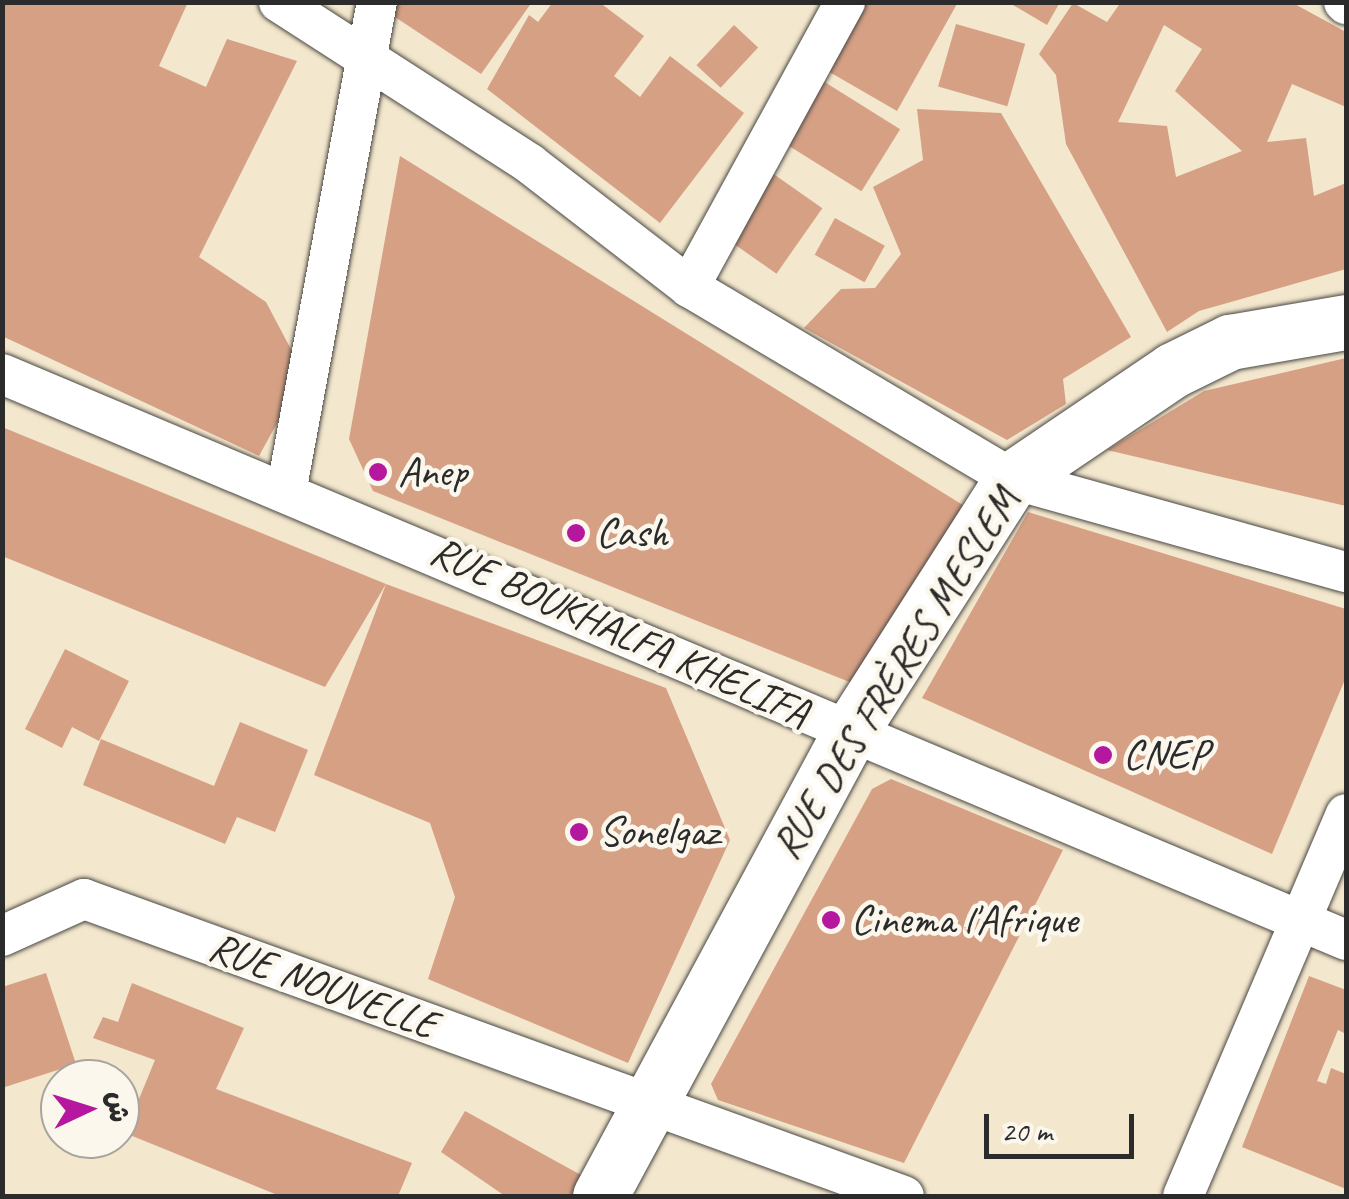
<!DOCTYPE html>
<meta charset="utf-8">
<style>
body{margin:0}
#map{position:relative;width:1349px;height:1199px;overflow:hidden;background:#f3e7cd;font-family:Caveat,"Playpen Sans Arabic",sans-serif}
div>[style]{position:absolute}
.building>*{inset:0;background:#d6a085;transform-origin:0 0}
.roads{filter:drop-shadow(0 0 2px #494743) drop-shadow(0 0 2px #494743)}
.street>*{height:40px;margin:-20px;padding:0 20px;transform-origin:20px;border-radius:20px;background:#fff}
.secondary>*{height:55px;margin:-27.5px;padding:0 27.5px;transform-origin:27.5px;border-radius:27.5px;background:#fff}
.dots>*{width:28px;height:28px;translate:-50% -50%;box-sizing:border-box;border:5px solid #fbf7ec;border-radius:50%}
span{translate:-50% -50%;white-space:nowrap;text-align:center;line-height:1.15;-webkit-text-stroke:9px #fbf7ec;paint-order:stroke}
.poi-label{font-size:42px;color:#2b2b2b}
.left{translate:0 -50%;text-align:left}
.street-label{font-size:42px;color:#2b2b2b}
.frame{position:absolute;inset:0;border:5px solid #2b2b2b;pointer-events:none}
.north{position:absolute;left:40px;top:1059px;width:100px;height:100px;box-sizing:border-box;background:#fbf7ec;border:2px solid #a8a59f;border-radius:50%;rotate:86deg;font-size:28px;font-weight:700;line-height:40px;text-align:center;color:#2b2b2b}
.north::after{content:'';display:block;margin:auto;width:35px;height:45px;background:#b5179e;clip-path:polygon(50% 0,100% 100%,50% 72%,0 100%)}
.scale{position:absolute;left:984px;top:1114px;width:150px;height:45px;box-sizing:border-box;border:5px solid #2b2b2b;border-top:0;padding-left:12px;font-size:30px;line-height:35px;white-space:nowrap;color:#2b2b2b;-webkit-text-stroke:8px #fbf7ec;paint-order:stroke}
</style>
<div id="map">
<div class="building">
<i style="clip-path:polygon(2px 2px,188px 2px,159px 66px,206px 87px,227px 39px,297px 61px,199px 257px,266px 302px,304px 374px,259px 456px,2px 336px)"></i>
<i style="clip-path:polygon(392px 2px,532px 2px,481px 74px,389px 13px)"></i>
<i style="clip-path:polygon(553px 2px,599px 2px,644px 36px,614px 76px,640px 97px,670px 56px,744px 113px,660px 223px,487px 89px,529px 15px,538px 22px)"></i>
<i style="clip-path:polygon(864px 2px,958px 2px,897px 111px,826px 70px)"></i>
<i style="clip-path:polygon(1008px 2px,1060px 2px,1047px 25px)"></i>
<i style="clip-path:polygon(evenodd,1121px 2px,1291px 2px,1346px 32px,1346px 107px,1292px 84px,1267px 142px,1306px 138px,1314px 196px,1346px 183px,1346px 269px,1199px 311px,1167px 332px,1066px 144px,1056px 75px,1039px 54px,1073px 3px,1107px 22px,1121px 2px,1164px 25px,1202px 49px,1175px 91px,1242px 151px,1176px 177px,1167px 126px,1118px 122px,1164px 25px)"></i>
<i style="left:956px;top:24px;width:72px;height:65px;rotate:16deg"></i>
<i style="left:734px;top:25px;width:33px;height:55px;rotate:43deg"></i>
<i style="left:823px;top:81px;width:91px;height:73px;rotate:32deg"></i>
<i style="clip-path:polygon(917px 109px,1001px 113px,1131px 337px,1063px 379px,1066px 404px,1007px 440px,804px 328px,841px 289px,875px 288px,901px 254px,873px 187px,923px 160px)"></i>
<i style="clip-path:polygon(400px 156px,966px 507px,867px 689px,373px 491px,349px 439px)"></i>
<i style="left:765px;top:168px;width:70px;height:80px;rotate:35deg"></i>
<i style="left:835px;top:218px;width:57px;height:42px;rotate:29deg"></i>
<i style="clip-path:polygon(1346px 358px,1346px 506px,1107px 450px,1204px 391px)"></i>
<i style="clip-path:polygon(2px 427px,386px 584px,325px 687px,2px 556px)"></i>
<i style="clip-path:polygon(1028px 512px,1346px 609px,1346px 677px,1272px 854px,922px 698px)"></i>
<i style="clip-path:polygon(386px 584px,666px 688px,730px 840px,628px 1063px,428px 979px,455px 897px,430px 823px,314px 775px)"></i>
<i style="clip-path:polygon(65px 649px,129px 681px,99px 741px,72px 727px,62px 748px,25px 729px)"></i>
<i style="clip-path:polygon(240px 722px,308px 750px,275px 832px,237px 817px,225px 844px,83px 785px,101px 739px,214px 786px)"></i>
<i style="clip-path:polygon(891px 779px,1063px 850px,904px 1163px,718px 1100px,711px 1084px,872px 789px)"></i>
<i style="clip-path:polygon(46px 973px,76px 1064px,2px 1088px,2px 987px)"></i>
<i style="clip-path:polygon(1309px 976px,1346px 990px,1346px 1034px,1338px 1030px,1317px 1081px,1326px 1084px,1331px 1068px,1346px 1074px,1346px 1189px,1242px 1147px)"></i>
<i style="clip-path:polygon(132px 983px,244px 1028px,216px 1089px,412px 1163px,398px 1196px,280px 1196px,125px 1133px,155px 1060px,93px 1038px,103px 1017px,118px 1022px)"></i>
<i style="clip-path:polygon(465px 1111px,590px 1180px,580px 1196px,505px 1196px,441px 1152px)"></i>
</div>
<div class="roads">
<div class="street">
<i style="left:279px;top:2px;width:299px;rotate:32.8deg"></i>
<i style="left:530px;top:164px;width:201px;rotate:37.7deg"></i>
<i style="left:689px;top:287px;width:376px;rotate:30.7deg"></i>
<i style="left:1012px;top:479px;width:347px;rotate:15.6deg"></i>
<i style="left:1344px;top:2px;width:3px;rotate:45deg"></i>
<i style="left:689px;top:287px;width:325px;rotate:-61.3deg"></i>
<i style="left:2px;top:374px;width:1458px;rotate:22.84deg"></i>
<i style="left:287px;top:487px;width:493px;rotate:-79.5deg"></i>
<i style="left:2px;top:936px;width:90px;rotate:-24.3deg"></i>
<i style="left:84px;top:899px;width:872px;rotate:19.91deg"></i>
<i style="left:1183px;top:1196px;width:415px;rotate:-66.9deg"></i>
</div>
<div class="secondary">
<i style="left:600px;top:1196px;width:527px;rotate:-61.68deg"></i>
<i style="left:850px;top:732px;width:300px;rotate:-57.4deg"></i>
<i style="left:1012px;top:479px;width:194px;rotate:-34.1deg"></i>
<i style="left:1173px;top:370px;width:64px;rotate:-26.2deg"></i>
<i style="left:1230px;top:342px;width:118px;rotate:-9.8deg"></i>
</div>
</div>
<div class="dots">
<i style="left:378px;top:472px;background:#b5179e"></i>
<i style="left:576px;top:533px;background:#b5179e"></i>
<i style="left:1103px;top:755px;background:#b5179e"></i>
<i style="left:579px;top:832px;background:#b5179e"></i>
<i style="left:831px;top:920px;background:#b5179e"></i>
</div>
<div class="poi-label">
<span class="left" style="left:398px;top:472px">Anep</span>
<span class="left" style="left:596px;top:533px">Cash</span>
<span class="left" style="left:1123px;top:755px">CNEP</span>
<span class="left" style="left:599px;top:832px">Sonelgaz</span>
<span class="left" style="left:851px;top:920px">Cinema l'Afrique</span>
</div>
<div class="street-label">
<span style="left:620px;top:632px;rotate:24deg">RUE BOUKHALFA KHELIFA</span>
<span style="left:896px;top:673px;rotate:-58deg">RUE DES FRÈRES MESLEM</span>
<span style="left:323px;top:986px;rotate:20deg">RUE NOUVELLE</span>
</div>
<div class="frame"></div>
<div class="north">ش</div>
<div class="scale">20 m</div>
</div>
